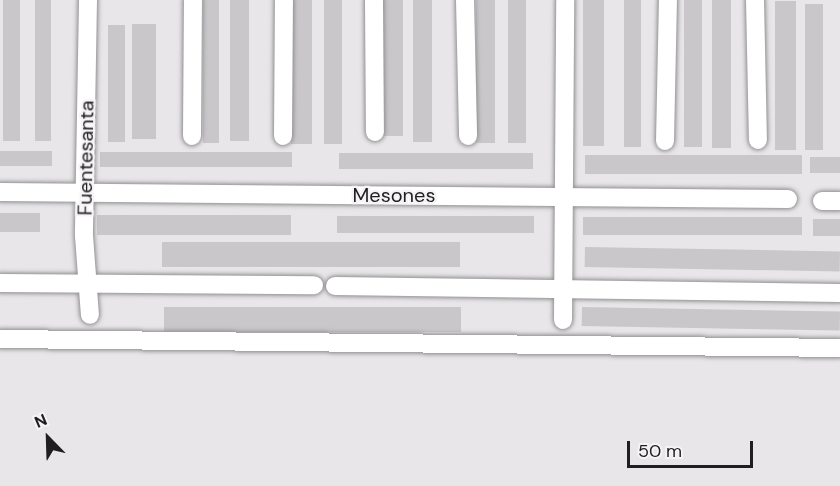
<!DOCTYPE html>
<style>
body{margin:0}
#map{position:relative;width:840px;height:486px;overflow:hidden;background:#e8e6e8;font-family:"DM Sans",sans-serif}
div>[style]{position:absolute}
.building>*{inset:0;background:#c9c7c9;transform-origin:0 0}
.roads{filter:drop-shadow(0 0 2px #929093) drop-shadow(0 0 2px #929093)}
.street>*{height:18px;margin:-9px;padding:0 9px;transform-origin:9px;border-radius:9px;background:#fff}
span{translate:-50% -50%;white-space:nowrap;text-align:center;line-height:1.15;-webkit-text-stroke:4.5px #f5f3f5;paint-order:stroke}
.street-label{font-size:20px;color:#201f20}
.north{position:absolute;left:18px;top:408px;width:60px;height:60px;-webkit-text-stroke:4px #f5f3f5;paint-order:stroke;rotate:337deg;font-size:16px;font-weight:700;line-height:24px;text-align:center;color:#201f20}
.north::after{content:'';display:block;margin:auto;width:21px;height:27px;background:#201f20;clip-path:polygon(50% 0,100% 100%,50% 72%,0 100%)}
.scale{position:absolute;left:627px;top:441px;width:126px;height:27px;box-sizing:border-box;border:3px solid #201f20;border-top:0;padding-left:8px;font-size:18px;line-height:21px;white-space:nowrap;color:#201f20;-webkit-text-stroke:4px #f5f3f5;paint-order:stroke}
</style>
<div id="map">
<div class="building">
<i style="left:3px;top:0;width:17px;height:141px"></i>
<i style="left:35px;top:0;width:16px;height:141px"></i>
<i style="left:203px;top:0;width:16px;height:143px"></i>
<i style="left:230px;top:0;width:19px;height:141px"></i>
<i style="left:291px;top:0;width:21px;height:144px"></i>
<i style="left:324px;top:0;width:18px;height:144px"></i>
<i style="left:382px;top:0;width:21px;height:136px"></i>
<i style="left:413px;top:0;width:19px;height:142px"></i>
<i style="left:476px;top:0;width:19px;height:143px"></i>
<i style="left:508px;top:0;width:18px;height:143px"></i>
<i style="left:583px;top:0;width:21px;height:146px"></i>
<i style="left:624px;top:0;width:17px;height:147px"></i>
<i style="left:684px;top:0;width:18px;height:147px"></i>
<i style="left:712px;top:0;width:19px;height:148px"></i>
<i style="left:796px;top:1px;width:149px;height:21px;rotate:90deg"></i>
<i style="left:805px;top:4px;width:18px;height:146px"></i>
<i style="left:132px;top:24px;width:24px;height:115px"></i>
<i style="left:108px;top:25px;width:17px;height:117px"></i>
<i style="left:0;top:151px;width:52px;height:15px"></i>
<i style="left:100px;top:152px;width:192px;height:15px"></i>
<i style="left:339px;top:153px;width:194px;height:16px"></i>
<i style="left:585px;top:155px;width:217px;height:19px"></i>
<i style="left:810px;top:157px;width:30px;height:16px"></i>
<i style="left:0;top:213px;width:40px;height:19px"></i>
<i style="left:97px;top:215px;width:194px;height:20px"></i>
<i style="left:337px;top:216px;width:197px;height:17px"></i>
<i style="left:583px;top:217px;width:219px;height:18px"></i>
<i style="left:813px;top:219px;width:27px;height:17px"></i>
<i style="left:162px;top:242px;width:298px;height:25px"></i>
<i style="left:585px;top:247px;width:255px;height:20px;rotate:1deg"></i>
<i style="left:164px;top:307px;width:297px;height:25px"></i>
<i style="left:582px;top:307px;width:258px;height:19px;rotate:1deg"></i>
</div>
<div class="roads">
<div class="street">
<i style="left:88px;top:0;width:236px;rotate:91deg"></i>
<i style="left:84px;top:236px;width:79px;rotate:85.7deg"></i>
<i style="left:374px;top:0;width:132px;rotate:89.6deg"></i>
<i style="left:465px;top:0;width:136px;rotate:88.7deg"></i>
<i style="left:755px;top:0;width:140px;rotate:88.8deg"></i>
<i style="left:192px;top:136px;width:136px;rotate:-89.6deg"></i>
<i style="left:283px;top:136px;width:136px;rotate:-89.6deg"></i>
<i style="left:665px;top:141px;width:141px;rotate:-88.8deg"></i>
<i style="left:0;top:192px;width:788px;rotate:0.51deg"></i>
<i style="left:822px;top:201px;width:18px"></i>
<i style="left:0;top:283px;width:314px;rotate:0.4deg"></i>
<i style="left:335px;top:286px;width:505px;rotate:0.79deg"></i>
<i style="left:563px;top:320px;width:320px;rotate:-89.6deg"></i>
<i style="left:0;top:339px;width:840px;rotate:0.61deg"></i>
</div>
</div>
<div class="street-label">
<span style="left:86px;top:158px;rotate:-89deg">Fuentesanta</span>
<span style="left:394px;top:195px">Mesones</span>
</div>
<div class="north">N</div>
<div class="scale">50 m</div>
</div>
